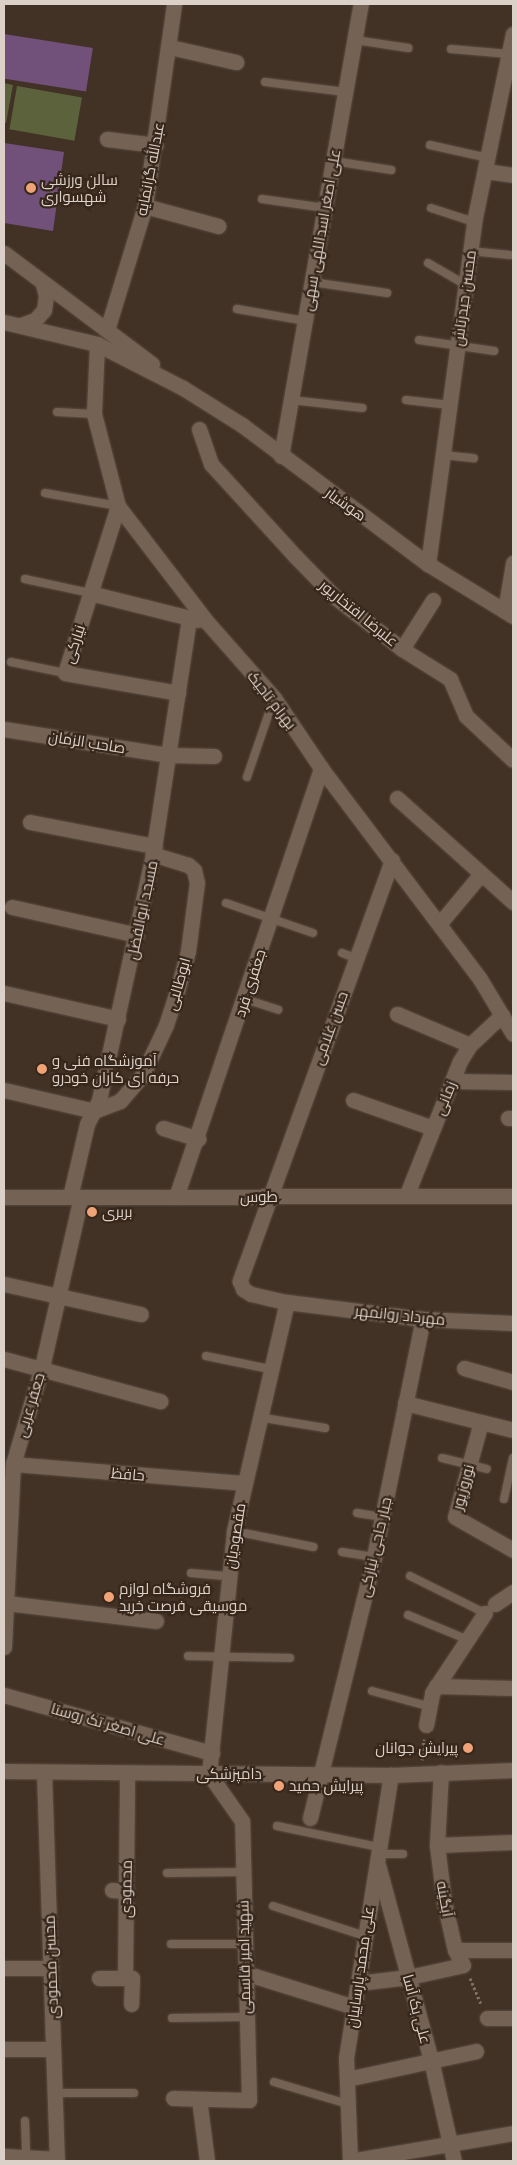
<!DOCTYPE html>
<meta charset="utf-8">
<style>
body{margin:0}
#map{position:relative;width:517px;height:2165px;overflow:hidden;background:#423125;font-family:"Public Sans",Cairo,sans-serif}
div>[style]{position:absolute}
.green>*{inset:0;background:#5c623c;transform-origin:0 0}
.building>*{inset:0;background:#71507a;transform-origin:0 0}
.path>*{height:3px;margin-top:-1.5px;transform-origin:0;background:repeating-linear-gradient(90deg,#7f7066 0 2.5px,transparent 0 5px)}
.roads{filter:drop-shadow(0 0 1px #5a4d42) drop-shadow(0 0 1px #5a4d42)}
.lane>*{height:8px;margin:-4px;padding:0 4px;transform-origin:4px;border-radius:4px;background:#746255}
.street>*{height:15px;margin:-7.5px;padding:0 7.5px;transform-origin:7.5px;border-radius:7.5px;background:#746255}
.secondary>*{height:15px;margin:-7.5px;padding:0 7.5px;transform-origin:7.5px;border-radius:7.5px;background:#746255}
.dots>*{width:14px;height:14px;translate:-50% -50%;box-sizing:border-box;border:2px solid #37271b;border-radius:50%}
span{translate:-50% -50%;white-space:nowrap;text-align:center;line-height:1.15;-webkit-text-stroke:4.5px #37271b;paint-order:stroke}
.street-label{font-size:15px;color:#dcd1c9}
.poi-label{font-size:15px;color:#dcd1c9}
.left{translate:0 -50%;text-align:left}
.right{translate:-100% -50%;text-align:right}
.frame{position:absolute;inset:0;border:5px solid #dcd1c9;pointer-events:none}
</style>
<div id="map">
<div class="green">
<i style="clip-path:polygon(4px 83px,13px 85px,6px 123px,4px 123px)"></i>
<i style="left:17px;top:86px;width:66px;height:44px;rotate:10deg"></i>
</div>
<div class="building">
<i style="left:4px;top:34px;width:90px;height:44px;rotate:9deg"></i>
<i style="clip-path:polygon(4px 143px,64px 152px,53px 231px,4px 223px)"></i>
</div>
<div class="path">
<i style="left:422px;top:1760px;width:21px;rotate:-85deg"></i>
<i style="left:470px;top:1978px;width:28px;rotate:67deg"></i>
</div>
<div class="roads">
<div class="lane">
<i style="left:355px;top:40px;width:54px;rotate:8.6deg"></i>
<i style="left:451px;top:49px;width:58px;rotate:4.9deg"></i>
<i style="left:265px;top:82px;width:81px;rotate:7.1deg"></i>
<i style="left:430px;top:145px;width:59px;rotate:12.6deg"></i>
<i style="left:333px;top:161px;width:59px;rotate:8.8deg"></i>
<i style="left:262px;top:199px;width:64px;rotate:8.1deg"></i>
<i style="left:431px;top:208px;width:45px;rotate:18deg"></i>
<i style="left:470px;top:251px;width:40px;rotate:5.7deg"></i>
<i style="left:428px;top:263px;width:44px;rotate:30.1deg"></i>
<i style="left:312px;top:282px;width:76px;rotate:8.3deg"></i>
<i style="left:237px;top:309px;width:69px;rotate:10deg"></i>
<i style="left:419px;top:340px;width:76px;rotate:8.3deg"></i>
<i style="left:291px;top:400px;width:72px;rotate:6.3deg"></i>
<i style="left:406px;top:400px;width:44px;rotate:6.5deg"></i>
<i style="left:57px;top:412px;width:37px;rotate:3deg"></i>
<i style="left:443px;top:455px;width:31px;rotate:6deg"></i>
<i style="left:45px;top:493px;width:74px;rotate:10.1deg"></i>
<i style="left:25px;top:579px;width:66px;rotate:12.2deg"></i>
<i style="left:11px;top:662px;width:55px;rotate:11.5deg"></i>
<i style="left:247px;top:777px;width:83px;rotate:-71.1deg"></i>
<i style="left:226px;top:903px;width:92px;rotate:19deg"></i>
<i style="left:342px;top:953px;width:14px;rotate:21deg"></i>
<i style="left:245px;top:999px;width:35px;rotate:18deg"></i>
<i style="left:206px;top:1356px;width:65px;rotate:11.5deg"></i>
<i style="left:258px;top:1417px;width:68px;rotate:9.3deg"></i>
<i style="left:442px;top:1458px;width:46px;rotate:13.7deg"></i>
<i style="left:504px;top:1499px;width:42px;rotate:-77.6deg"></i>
<i style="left:357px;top:1513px;width:25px;rotate:9deg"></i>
<i style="left:234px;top:1531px;width:81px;rotate:11.4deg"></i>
<i style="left:342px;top:1552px;width:32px;rotate:9deg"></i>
<i style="left:191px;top:1573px;width:37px;rotate:5deg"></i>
<i style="left:410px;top:1576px;width:84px;rotate:26.3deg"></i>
<i style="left:408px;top:1615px;width:63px;rotate:22.5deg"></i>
<i style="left:188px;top:1656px;width:102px;rotate:1.1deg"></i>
<i style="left:372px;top:1691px;width:58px;rotate:15deg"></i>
<i style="left:277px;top:1826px;width:103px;rotate:11.7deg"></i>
<i style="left:377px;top:1854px;width:26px"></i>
<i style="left:167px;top:1873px;width:76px;rotate:-0.8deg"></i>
<i style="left:273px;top:1906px;width:97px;rotate:18.1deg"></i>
<i style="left:171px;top:1944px;width:73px"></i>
<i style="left:172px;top:2018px;width:74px;rotate:-0.8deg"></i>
<i style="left:274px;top:2082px;width:77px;rotate:16.6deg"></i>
<i style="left:54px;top:2093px;width:80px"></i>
<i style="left:25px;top:2121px;width:36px;rotate:88deg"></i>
</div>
<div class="street">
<i style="left:170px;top:47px;width:68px;rotate:12.8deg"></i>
<i style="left:107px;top:139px;width:49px;rotate:7deg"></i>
<i style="left:485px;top:171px;width:28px;rotate:8deg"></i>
<i style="left:145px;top:206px;width:76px;rotate:15.3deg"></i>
<i style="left:107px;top:330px;width:130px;rotate:-73deg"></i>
<i style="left:145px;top:206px;width:204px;rotate:-81.8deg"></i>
<i style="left:97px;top:344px;width:70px;rotate:92.5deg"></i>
<i style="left:94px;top:414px;width:95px;rotate:75.4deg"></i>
<i style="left:118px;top:506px;width:146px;rotate:52.5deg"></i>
<i style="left:207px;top:622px;width:101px;rotate:48.6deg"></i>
<i style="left:274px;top:698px;width:84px;rotate:56.1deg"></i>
<i style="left:321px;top:768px;width:264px;rotate:53deg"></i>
<i style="left:480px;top:979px;width:64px;rotate:59deg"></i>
<i style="left:199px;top:429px;width:37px;rotate:71deg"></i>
<i style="left:211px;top:464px;width:125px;rotate:47.6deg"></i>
<i style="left:295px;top:556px;width:57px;rotate:45.7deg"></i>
<i style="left:335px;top:597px;width:85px;rotate:37.8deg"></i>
<i style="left:402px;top:649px;width:57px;rotate:32deg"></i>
<i style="left:450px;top:679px;width:40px;rotate:66.6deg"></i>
<i style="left:466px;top:716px;width:64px;rotate:43.1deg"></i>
<i style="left:281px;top:456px;width:459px;rotate:-80deg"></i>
<i style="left:118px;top:506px;width:175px;rotate:107.6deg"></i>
<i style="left:65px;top:673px;width:115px;rotate:10deg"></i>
<i style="left:428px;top:564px;width:345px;rotate:-82.3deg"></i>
<i style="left:474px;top:222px;width:192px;rotate:-78.3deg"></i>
<i style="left:90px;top:593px;width:111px;rotate:14deg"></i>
<i style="left:505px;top:611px;width:49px;rotate:-80.5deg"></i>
<i style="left:402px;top:649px;width:58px;rotate:-57.7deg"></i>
<i style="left:4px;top:729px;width:167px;rotate:9deg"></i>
<i style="left:169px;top:755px;width:45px;rotate:1.3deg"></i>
<i style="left:397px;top:798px;width:156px;rotate:41.9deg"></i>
<i style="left:30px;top:822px;width:127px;rotate:10.9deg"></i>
<i style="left:392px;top:860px;width:448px;rotate:109.9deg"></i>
<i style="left:240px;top:1281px;width:9px;rotate:69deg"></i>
<i style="left:243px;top:1289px;width:9px;rotate:32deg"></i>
<i style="left:251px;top:1294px;width:37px;rotate:13deg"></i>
<i style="left:287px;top:1302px;width:137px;rotate:7.1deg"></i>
<i style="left:423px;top:1319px;width:90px;rotate:2.5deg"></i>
<i style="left:12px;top:907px;width:128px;rotate:12.6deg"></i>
<i style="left:440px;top:923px;width:64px;rotate:-50.1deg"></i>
<i style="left:4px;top:993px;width:117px;rotate:12.8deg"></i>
<i style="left:397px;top:1014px;width:79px;rotate:23deg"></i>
<i style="left:452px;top:1081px;width:61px;rotate:0.9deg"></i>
<i style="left:4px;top:1090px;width:92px;rotate:13.1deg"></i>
<i style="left:94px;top:1111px;width:28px;rotate:-21deg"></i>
<i style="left:120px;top:1101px;width:33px;rotate:-49deg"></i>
<i style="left:142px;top:1076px;width:56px;rotate:-64.8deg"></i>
<i style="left:166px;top:1025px;width:32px;rotate:-72deg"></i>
<i style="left:176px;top:995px;width:46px;rotate:-74.7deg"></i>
<i style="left:188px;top:951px;width:69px;rotate:-82.5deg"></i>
<i style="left:197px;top:883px;width:13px;rotate:-103deg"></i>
<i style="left:194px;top:870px;width:8px;rotate:-140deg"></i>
<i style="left:188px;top:865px;width:37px;rotate:-163deg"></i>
<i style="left:353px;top:1100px;width:85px;rotate:19.3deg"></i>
<i style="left:508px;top:1118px;width:5px"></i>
<i style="left:163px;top:1128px;width:37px;rotate:17deg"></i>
<i style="left:407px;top:1194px;width:143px;rotate:-68.3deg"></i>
<i style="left:460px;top:1061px;width:19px;rotate:-58deg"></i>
<i style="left:470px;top:1045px;width:44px;rotate:-43.2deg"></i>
<i style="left:70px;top:1197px;width:75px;rotate:-76.9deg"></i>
<i style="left:87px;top:1124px;width:27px;rotate:-63deg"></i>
<i style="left:99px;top:1100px;width:252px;rotate:-77.6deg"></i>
<i style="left:153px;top:854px;width:239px;rotate:-81.3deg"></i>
<i style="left:176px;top:1197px;width:453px;rotate:-71.3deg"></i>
<i style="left:4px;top:1284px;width:140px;rotate:12.4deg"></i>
<i style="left:4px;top:1359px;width:162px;rotate:15.1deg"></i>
<i style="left:464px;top:1368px;width:51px;rotate:15.9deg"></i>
<i style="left:405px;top:1403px;width:111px;rotate:14deg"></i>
<i style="left:481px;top:1422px;width:98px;rotate:105.3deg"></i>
<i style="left:455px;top:1517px;width:67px;rotate:29.6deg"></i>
<i style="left:13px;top:1464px;width:232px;rotate:4.7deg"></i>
<i style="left:6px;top:1603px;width:151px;rotate:6.8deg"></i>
<i style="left:495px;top:1604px;width:22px;rotate:-34deg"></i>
<i style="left:4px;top:1647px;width:183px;rotate:-87.2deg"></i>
<i style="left:13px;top:1464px;width:101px;rotate:-73.4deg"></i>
<i style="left:42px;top:1367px;width:174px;rotate:-77.1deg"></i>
<i style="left:436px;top:1686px;width:77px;rotate:1.5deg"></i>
<i style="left:4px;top:1695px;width:216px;rotate:15.6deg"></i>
<i style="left:426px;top:1725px;width:33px;rotate:-79deg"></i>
<i style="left:432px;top:1693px;width:96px;rotate:-56.5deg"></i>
<i style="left:44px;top:1772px;width:389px;rotate:88.1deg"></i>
<i style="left:310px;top:1818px;width:269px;rotate:-76.2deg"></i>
<i style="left:374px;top:1557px;width:243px;rotate:-78.4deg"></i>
<i style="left:437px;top:1845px;width:76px;rotate:-2.3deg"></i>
<i style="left:378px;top:1865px;width:202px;rotate:74.8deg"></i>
<i style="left:431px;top:2060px;width:104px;rotate:77.2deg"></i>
<i style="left:112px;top:1890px;width:15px;rotate:4deg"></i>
<i style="left:455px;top:1950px;width:58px"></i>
<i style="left:4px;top:1968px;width:47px"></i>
<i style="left:245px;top:1973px;width:114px;rotate:17.3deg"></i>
<i style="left:99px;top:1978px;width:26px"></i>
<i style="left:125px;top:1978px;width:204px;rotate:-89.4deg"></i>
<i style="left:125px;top:1978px;width:7px"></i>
<i style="left:132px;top:1978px;width:26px;rotate:92deg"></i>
<i style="left:358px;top:1983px;width:51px;rotate:-6.7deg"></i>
<i style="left:409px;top:1977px;width:55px;rotate:-12.5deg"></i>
<i style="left:463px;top:1965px;width:17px;rotate:-118deg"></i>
<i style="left:455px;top:1950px;width:49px;rotate:-102.9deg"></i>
<i style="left:444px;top:1902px;width:57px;rotate:-97deg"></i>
<i style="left:437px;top:1845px;width:73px;rotate:-86.9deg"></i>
<i style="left:487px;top:2018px;width:26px"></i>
<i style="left:4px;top:2049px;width:49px"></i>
<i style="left:347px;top:2079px;width:132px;rotate:-12.2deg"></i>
<i style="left:173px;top:2098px;width:76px;rotate:1.5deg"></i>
<i style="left:249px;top:2100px;width:279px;rotate:-91.4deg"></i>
<i style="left:242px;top:1821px;width:57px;rotate:-125.1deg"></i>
<i style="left:209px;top:1774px;width:244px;rotate:-84.1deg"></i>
<i style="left:234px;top:1531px;width:235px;rotate:-77deg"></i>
<i style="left:199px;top:2099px;width:63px;rotate:82.6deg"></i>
<i style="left:4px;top:2156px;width:53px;rotate:3.2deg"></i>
<i style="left:350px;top:2161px;width:103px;rotate:-92.2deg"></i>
<i style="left:346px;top:2058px;width:287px;rotate:-81deg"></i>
<i style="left:350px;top:2161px;width:165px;rotate:-9.7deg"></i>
</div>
<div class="secondary">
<i style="left:4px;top:253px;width:185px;rotate:36.9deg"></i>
<i style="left:4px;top:322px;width:96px;rotate:13.3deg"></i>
<i style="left:97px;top:344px;width:97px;rotate:27.1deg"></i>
<i style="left:183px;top:388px;width:70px;rotate:32.1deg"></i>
<i style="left:242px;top:425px;width:232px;rotate:36.8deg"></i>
<i style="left:428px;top:564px;width:100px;rotate:31.5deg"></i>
<i style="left:21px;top:325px;width:15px;rotate:-20deg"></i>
<i style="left:35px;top:320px;width:13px;rotate:-48deg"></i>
<i style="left:44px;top:310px;width:14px;rotate:-82deg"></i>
<i style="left:46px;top:296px;width:12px;rotate:-104deg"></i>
<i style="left:4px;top:1197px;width:509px;rotate:-0.11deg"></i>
<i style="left:4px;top:1771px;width:387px;rotate:0.6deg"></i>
<i style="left:391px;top:1775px;width:122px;rotate:-2.3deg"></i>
</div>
</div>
<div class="dots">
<i style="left:31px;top:188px;background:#efa377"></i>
<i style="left:42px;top:1069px;background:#efa377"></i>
<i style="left:92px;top:1212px;background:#efa377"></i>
<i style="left:109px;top:1597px;background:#efa377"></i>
<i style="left:468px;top:1748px;background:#efa377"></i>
<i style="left:279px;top:1786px;background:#efa377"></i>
</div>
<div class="street-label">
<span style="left:150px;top:169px;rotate:-79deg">عبدالله گرانمایه</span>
<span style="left:321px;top:230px;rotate:-80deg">علی اصغر اسداللهی سهی</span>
<span style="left:464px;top:298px;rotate:-82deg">محسن حیدرتاش</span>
<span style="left:346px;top:504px;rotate:36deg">هوشیار</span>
<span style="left:359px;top:613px;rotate:39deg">علیرضا افتخارپور</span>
<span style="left:74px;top:644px;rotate:-72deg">نیارکی</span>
<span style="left:272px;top:700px;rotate:52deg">بهرام تاجیک</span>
<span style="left:87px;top:742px;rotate:9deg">صاحب الزمان</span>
<span style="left:142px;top:910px;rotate:-78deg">مسجد ابوالفضل</span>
<span style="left:250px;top:983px;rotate:-72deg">جعفری فرد</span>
<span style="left:178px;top:984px;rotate:-74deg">ابوطالبی</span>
<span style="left:330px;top:1028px;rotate:-70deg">حسن غلامی</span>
<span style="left:445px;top:1098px;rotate:-68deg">زمانی</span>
<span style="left:259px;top:1197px">طوس</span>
<span style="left:400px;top:1315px;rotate:6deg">مهرداد روانمهر</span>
<span style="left:30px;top:1405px;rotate:-73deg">جعفر عربی</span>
<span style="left:128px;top:1474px;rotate:5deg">حافظ</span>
<span style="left:463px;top:1487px;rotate:-75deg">نوروزپور</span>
<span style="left:235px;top:1536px;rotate:-81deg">مقصودیان</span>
<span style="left:375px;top:1547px;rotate:-77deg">جبار حاجی نیازکی</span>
<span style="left:108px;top:1724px;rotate:16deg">علی اصغر تک روستا</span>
<span style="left:229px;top:1774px">دامپزشکی</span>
<span style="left:126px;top:1889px;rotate:-89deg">محمودی</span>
<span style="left:445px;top:1899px;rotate:80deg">آبگینه</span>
<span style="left:244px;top:1957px;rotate:-91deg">شهید امیر قاسمی</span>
<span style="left:51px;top:1967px;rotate:-92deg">محسن محمودی</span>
<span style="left:360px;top:1967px;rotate:-82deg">علی محمد پارساییان</span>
<span style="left:417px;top:2009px;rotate:75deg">علی بک آسا</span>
</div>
<div class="poi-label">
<span class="left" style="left:41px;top:188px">سالن ورزشی<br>شهسواری</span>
<span class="left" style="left:52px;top:1069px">آموزشگاه فنی و<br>حرفه ای کاران خودرو</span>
<span class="left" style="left:102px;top:1212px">بربری</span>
<span class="left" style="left:119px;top:1597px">فروشگاه لوازم<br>موسیقی فرصت خرید</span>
<span class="right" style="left:458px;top:1748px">پیرایش جوانان</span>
<span class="left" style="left:289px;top:1786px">پیرایش حمید</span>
</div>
<div class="frame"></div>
</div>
